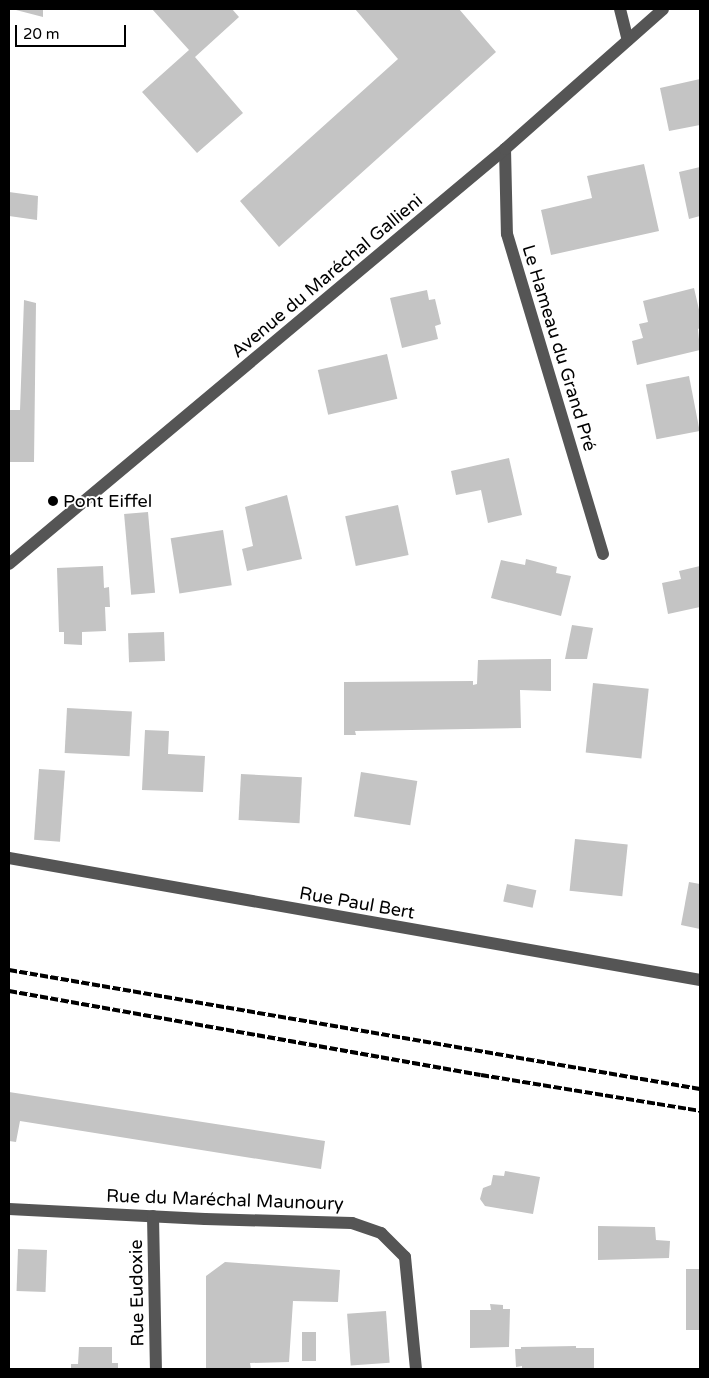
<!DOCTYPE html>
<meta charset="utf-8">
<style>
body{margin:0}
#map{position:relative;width:709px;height:1378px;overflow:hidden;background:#fff;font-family:"Varela Round",sans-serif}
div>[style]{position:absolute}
.building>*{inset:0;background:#c4c4c4;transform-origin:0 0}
.minor>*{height:12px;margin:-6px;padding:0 6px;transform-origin:6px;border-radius:6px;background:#555}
.rail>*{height:4px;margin-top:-2px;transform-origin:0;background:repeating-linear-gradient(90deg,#000 0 8px,transparent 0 10.5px)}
.dots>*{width:14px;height:14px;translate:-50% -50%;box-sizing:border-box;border:2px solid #fff;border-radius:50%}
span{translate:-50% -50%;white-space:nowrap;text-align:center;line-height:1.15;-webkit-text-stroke:4px #fff;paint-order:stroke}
.street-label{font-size:18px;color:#000}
.poi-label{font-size:18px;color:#000}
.left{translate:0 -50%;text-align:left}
.frame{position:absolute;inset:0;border:10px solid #000;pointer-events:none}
.scale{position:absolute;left:15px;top:25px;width:111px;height:22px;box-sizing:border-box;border:2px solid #000;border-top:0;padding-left:6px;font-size:15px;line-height:18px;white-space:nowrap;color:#000;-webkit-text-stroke:4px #fff;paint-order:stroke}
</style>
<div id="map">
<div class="building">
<i style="clip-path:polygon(17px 9px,43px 9px,43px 17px,16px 10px)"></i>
<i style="clip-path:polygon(152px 9px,232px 9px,239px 17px,195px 57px,243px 113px,197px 153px,142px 92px,189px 50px)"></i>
<i style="clip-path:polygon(355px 9px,459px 9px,496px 52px,279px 247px,240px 201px,398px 59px)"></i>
<i style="clip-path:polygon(700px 79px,700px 125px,669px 131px,660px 88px)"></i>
<i style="clip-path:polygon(644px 164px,659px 231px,551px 255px,541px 210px,592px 198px,587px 176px)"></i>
<i style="clip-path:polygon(700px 167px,700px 216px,689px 219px,679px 172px)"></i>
<i style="clip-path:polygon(9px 192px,38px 196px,37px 220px,9px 216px)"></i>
<i style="clip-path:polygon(694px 288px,700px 314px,700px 328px,698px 329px,700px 350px,637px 365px,632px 341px,643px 338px,639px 324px,648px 322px,643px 301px)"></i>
<i style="clip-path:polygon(427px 290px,429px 300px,435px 299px,441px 324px,435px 326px,438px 339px,402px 348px,390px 298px)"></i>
<i style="clip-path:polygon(24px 300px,36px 303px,34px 462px,9px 462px,9px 410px,20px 410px)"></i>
<i style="left:387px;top:354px;width:46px;height:71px;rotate:77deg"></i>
<i style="left:689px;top:376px;width:56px;height:44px;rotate:79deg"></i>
<i style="clip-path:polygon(509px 458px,522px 515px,488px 523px,481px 490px,456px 495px,451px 471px)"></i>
<i style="clip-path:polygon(287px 495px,302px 559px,247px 571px,242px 549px,253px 546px,245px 507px)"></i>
<i style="left:398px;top:505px;width:51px;height:54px;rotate:78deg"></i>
<i style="left:148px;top:512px;width:81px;height:24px;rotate:85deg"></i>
<i style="left:223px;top:530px;width:56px;height:53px;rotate:81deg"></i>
<i style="clip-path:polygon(526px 559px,557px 567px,556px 573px,571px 576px,561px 616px,491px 598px,501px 560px,525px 565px)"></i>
<i style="clip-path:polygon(103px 566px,104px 588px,109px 587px,110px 607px,105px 607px,106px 631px,82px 632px,82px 645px,64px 644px,64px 632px,59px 632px,57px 568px)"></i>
<i style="clip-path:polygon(700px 566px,700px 607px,668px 614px,662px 583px,681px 579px,679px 571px)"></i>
<i style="clip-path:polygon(572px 625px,593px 628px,587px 659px,565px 659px)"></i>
<i style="left:164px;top:632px;width:29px;height:36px;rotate:88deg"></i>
<i style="clip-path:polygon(551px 659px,551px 691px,520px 690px,521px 728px,355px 731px,356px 735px,344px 735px,344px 682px,473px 681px,473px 685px,477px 684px,478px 660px)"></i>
<i style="left:593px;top:683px;width:56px;height:70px;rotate:6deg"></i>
<i style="left:67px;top:708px;width:65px;height:45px;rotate:3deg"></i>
<i style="clip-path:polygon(145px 730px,169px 731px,168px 754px,205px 756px,203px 792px,142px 790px)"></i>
<i style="left:39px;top:769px;width:26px;height:71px;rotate:4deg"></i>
<i style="left:361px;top:772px;width:57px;height:45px;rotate:9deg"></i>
<i style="left:241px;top:774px;width:61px;height:46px;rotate:3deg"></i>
<i style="left:575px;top:839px;width:53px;height:52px;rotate:6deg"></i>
<i style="clip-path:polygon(689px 882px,700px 884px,700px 929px,681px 925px)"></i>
<i style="left:507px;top:884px;width:30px;height:18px;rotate:12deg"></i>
<i style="clip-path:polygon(9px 1092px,325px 1141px,321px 1169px,20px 1121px,16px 1142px,9px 1141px)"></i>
<i style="clip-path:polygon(505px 1171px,540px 1177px,533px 1214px,485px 1206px,480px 1199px,483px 1188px,491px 1185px,493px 1175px,504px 1176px)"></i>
<i style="clip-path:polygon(598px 1226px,655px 1227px,656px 1240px,670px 1241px,669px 1258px,598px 1260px)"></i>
<i style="left:18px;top:1249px;width:29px;height:42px;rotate:2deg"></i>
<i style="clip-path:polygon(225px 1262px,340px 1270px,338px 1302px,293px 1301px,289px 1362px,250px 1363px,251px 1369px,206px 1369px,206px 1276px)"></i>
<i style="left:686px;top:1269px;width:14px;height:61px"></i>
<i style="clip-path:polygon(490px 1304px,503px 1305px,503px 1309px,510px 1309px,509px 1347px,470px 1348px,470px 1310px,491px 1310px)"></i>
<i style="left:386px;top:1311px;width:52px;height:39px;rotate:86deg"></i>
<i style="left:302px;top:1332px;width:14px;height:29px"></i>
<i style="clip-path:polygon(576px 1346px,576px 1348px,594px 1348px,594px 1369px,522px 1369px,522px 1366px,516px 1367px,515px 1349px,521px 1349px,521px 1347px)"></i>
<i style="clip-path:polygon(79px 1347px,112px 1347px,112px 1363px,118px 1363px,118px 1369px,71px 1369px,71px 1364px,78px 1364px)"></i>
</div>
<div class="minor">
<i style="left:620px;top:9px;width:32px;rotate:76deg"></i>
<i style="left:505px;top:149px;width:85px;rotate:88.7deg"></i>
<i style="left:507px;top:234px;width:334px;rotate:73.3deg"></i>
<i style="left:9px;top:564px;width:647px;rotate:-39.92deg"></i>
<i style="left:505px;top:149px;width:211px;rotate:-41.5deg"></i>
<i style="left:9px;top:858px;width:702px;rotate:10.01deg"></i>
<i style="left:9px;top:1209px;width:196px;rotate:2.9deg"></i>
<i style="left:205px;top:1219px;width:147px;rotate:1.6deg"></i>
<i style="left:352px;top:1223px;width:31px;rotate:19deg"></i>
<i style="left:381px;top:1233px;width:34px;rotate:45deg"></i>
<i style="left:405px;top:1257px;width:113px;rotate:84.4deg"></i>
<i style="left:153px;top:1216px;width:153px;rotate:88.9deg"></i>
</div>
<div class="rail">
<i style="left:9px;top:970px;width:701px;rotate:9.77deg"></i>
<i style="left:9px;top:991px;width:479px;rotate:10.1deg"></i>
<i style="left:481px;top:1075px;width:222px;rotate:9.3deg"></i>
</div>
<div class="dots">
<i style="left:53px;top:501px;background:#000"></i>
</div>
<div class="street-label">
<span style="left:327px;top:276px;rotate:-40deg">Avenue du Maréchal Gallieni</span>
<span style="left:559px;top:348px;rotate:73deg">Le Hameau du Grand Pré</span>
<span style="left:357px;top:903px;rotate:10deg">Rue Paul Bert</span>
<span style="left:225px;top:1200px;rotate:2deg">Rue du Maréchal Maunoury</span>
<span style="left:137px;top:1293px;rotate:-91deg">Rue Eudoxie</span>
</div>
<div class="poi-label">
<span class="left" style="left:63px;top:501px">Pont Eiffel</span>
</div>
<div class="frame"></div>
<div class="scale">20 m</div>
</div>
